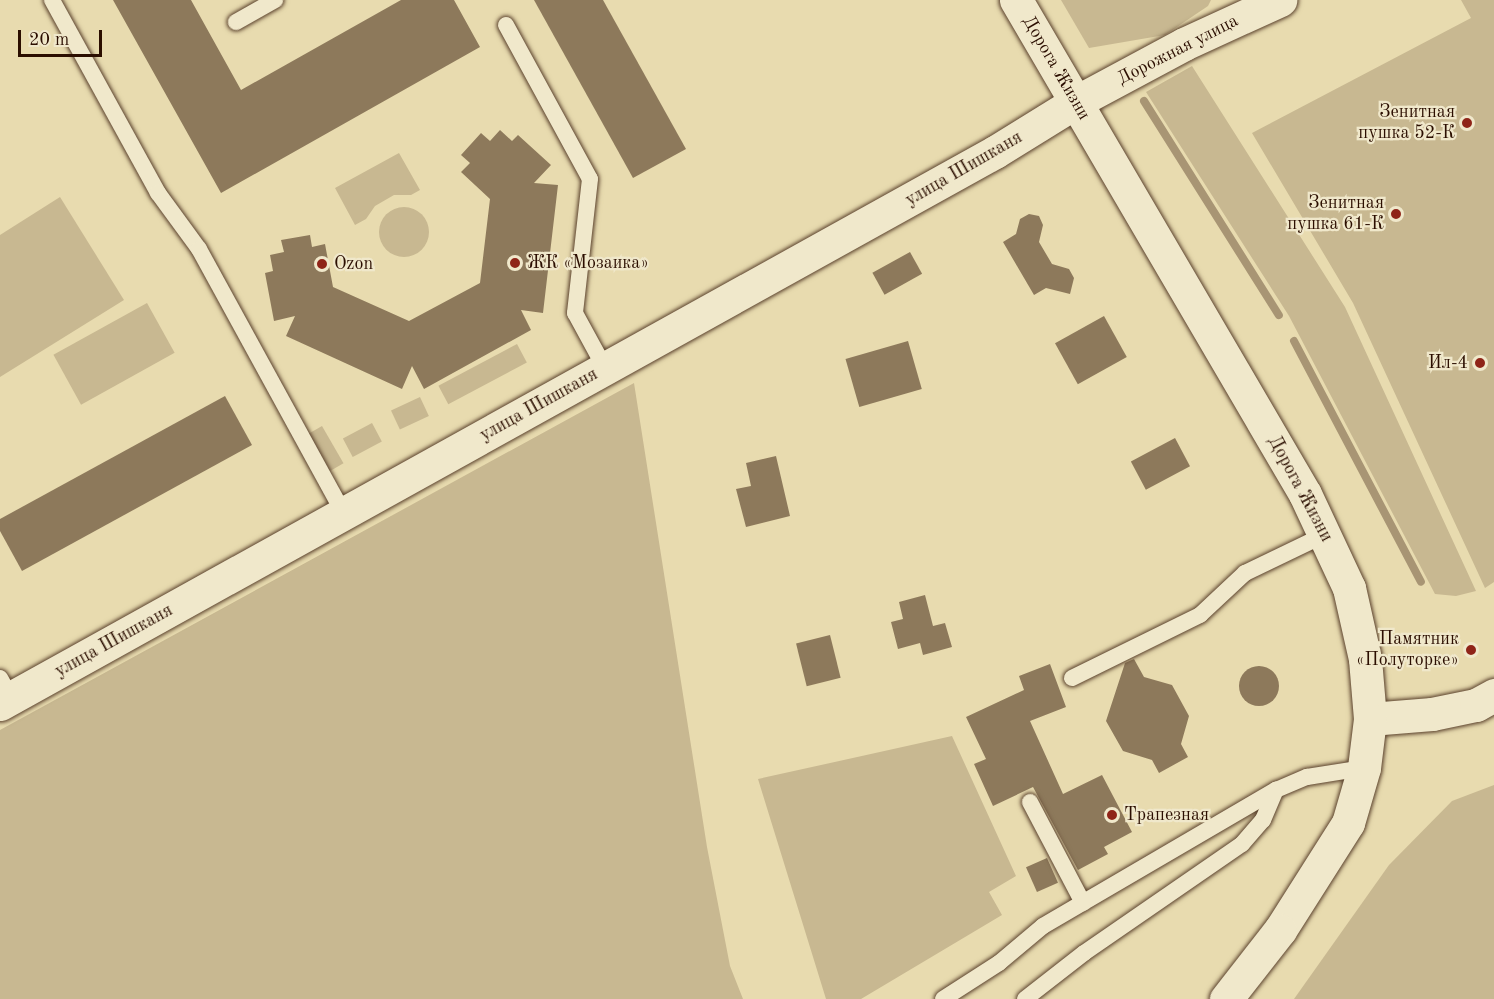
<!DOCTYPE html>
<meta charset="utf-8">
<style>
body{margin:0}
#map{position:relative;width:1494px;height:999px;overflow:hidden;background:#e8dbaf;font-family:"Old Standard TT",serif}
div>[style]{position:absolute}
.green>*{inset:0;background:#c8b891;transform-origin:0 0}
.round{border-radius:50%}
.stream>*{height:8px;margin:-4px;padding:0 4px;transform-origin:4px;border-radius:4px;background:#a89574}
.building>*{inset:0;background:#8d795b;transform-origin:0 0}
.roads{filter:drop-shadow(0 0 2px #5a412c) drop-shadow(0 0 2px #5a412c)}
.service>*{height:16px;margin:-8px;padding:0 8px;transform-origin:8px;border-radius:8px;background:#f0e8cb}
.minor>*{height:33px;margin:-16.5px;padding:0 16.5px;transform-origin:16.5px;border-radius:16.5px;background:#f0e8cb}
.secondary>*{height:33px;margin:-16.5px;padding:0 16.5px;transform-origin:16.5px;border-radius:16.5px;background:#f0e8cb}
.dots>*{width:16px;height:16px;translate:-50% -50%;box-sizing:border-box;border:3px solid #f0e8cb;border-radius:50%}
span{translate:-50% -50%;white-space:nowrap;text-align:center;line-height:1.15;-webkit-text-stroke:4.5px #f0e8cb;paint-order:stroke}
.street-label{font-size:18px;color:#2b0e00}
.poi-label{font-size:18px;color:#2b0e00}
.right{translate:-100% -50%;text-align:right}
.left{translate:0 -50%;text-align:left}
.scale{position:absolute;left:18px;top:30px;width:84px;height:27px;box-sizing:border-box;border:3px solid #2b0e00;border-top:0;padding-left:8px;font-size:18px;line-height:21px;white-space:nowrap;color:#2b0e00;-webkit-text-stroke:4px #f0e8cb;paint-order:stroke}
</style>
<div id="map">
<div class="green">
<i style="clip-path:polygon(1061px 0,1211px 0,1208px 6px,1165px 35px,1089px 48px)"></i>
<i style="clip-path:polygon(1461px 0,1494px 0,1494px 582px,1485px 588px,1353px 303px,1252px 133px,1471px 18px)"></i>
<i style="clip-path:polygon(1192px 66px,1345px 307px,1476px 591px,1456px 596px,1435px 594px,1289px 316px,1146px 92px)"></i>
<i style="clip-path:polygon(399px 153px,420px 190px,411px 195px,394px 195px,375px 206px,366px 219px,355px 225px,335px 188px)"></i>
<i style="clip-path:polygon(60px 197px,124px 300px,0 377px,0 235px)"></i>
<i class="round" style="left:379px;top:207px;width:50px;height:50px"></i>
<i style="left:147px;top:303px;width:57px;height:107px;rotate:61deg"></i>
<i style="left:517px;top:344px;width:21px;height:89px;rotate:62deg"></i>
<i style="clip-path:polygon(634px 383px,707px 847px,730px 966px,743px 999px,0 999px,0 730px)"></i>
<i style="left:420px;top:397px;width:21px;height:32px;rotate:65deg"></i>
<i style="left:372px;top:423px;width:21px;height:33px;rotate:62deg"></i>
<i style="left:322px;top:426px;width:43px;height:17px;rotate:60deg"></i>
<i style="clip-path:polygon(952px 736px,1016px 876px,989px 892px,1002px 915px,861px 999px,826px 999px,758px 779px)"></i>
<i style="clip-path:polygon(1494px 785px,1494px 999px,1294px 999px,1389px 865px,1452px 801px)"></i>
</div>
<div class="stream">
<i style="left:1144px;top:101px;width:253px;rotate:57.8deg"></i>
<i style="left:1294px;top:341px;width:272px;rotate:62.2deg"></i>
</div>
<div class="building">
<i style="clip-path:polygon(113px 0,191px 0,241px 90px,401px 0,454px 0,480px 47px,221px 193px)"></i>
<i style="clip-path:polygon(534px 0,603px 0,686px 149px,633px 178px)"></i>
<i style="clip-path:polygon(500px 130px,512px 141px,518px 135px,551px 165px,534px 183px,558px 185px,543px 313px,521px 310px,531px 330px,424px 389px,412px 366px,402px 389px,286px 336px,295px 316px,274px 321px,265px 273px,273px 271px,270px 255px,284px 252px,281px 240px,310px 235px,312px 247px,325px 244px,333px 287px,409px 321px,480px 283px,490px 199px,461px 172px,470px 163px,461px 155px,481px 133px,490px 141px)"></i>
<i style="clip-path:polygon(1029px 214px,1039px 216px,1043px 225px,1039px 242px,1052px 264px,1069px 269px,1074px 278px,1070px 294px,1046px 288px,1034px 295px,1003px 242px,1016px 234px,1020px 219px)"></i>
<i style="left:910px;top:252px;width:25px;height:43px;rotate:61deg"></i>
<i style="left:1104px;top:316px;width:47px;height:56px;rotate:61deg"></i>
<i style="left:908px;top:341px;width:50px;height:65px;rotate:74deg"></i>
<i style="clip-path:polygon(225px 396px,252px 445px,22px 571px,0 531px,0 519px)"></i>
<i style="left:1175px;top:438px;width:32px;height:50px;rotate:62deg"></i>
<i style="clip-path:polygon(776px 456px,790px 516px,746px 527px,736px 489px,751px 486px,746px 463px)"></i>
<i style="clip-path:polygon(925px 595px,933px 626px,945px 623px,952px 647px,923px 655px,920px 643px,898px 649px,891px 622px,903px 619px,899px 602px)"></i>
<i style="left:830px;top:635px;width:44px;height:35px;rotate:76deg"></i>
<i style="clip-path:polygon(1134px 659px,1144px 677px,1172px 685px,1189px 716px,1181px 744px,1188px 757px,1159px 773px,1152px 760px,1123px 751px,1106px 721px,1125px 663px)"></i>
<i style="clip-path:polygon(1050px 664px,1066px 707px,1030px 721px,1063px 794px,1102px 775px,1132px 832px,1104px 847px,1108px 854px,1078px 870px,1033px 787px,993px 806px,974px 764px,986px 759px,966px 717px,1024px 690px,1019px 676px)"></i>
<i class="round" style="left:1239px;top:666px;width:40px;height:40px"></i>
<i style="left:1047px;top:858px;width:27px;height:23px;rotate:66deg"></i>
</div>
<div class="roads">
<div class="service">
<i style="left:52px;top:0;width:220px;rotate:61.2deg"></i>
<i style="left:158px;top:193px;width:69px;rotate:53.8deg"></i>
<i style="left:199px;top:249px;width:302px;rotate:61.3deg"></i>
<i style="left:236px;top:22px;width:45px;rotate:-29.4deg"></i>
<i style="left:506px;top:25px;width:175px;rotate:61.4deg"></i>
<i style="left:590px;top:179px;width:135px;rotate:96.4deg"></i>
<i style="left:575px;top:313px;width:63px;rotate:61.4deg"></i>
<i style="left:0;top:678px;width:23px;rotate:61deg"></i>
<i style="left:1072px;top:678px;width:143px;rotate:-26.2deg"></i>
<i style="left:1200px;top:615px;width:62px;rotate:-43deg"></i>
<i style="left:1245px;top:573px;width:90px;rotate:-25.7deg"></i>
<i style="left:1030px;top:802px;width:114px;rotate:62.3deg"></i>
<i style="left:943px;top:999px;width:67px;rotate:-32.7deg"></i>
<i style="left:999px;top:963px;width:57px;rotate:-40.1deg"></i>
<i style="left:1043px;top:926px;width:270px;rotate:-30.3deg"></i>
<i style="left:1276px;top:790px;width:34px;rotate:-23deg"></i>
<i style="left:1307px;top:777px;width:58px;rotate:-9deg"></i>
<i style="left:1025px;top:999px;width:75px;rotate:-37.9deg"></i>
<i style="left:1084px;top:953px;width:192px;rotate:-34.6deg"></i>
<i style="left:1242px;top:844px;width:32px;rotate:-49deg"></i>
<i style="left:1263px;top:820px;width:33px;rotate:-67deg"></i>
</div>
<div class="minor">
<i style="left:0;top:704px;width:1138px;rotate:-29.02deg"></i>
<i style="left:995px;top:152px;width:95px;rotate:-31.7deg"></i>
<i style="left:1076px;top:102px;width:123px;rotate:-28.2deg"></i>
<i style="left:1184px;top:44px;width:106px;rotate:-24.6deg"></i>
<i style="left:1370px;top:719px;width:62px;rotate:-4.6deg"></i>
<i style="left:1432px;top:714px;width:45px;rotate:-11.6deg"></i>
<i style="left:1476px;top:705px;width:21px;rotate:-29deg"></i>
</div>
<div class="secondary">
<i style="left:1016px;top:0;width:572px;rotate:59.67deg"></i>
<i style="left:1305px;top:494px;width:104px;rotate:64.9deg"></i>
<i style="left:1349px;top:588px;width:73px;rotate:77.3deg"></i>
<i style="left:1365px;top:659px;width:60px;rotate:85.2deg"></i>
<i style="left:1370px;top:719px;width:49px;rotate:97deg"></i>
<i style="left:1364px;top:768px;width:57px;rotate:106.2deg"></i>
<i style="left:1348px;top:823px;width:127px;rotate:122.4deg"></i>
<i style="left:1280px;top:930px;width:88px;rotate:128deg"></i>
</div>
</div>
<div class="dots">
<i style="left:1467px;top:123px;background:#8f2418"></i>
<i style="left:1396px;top:214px;background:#8f2418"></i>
<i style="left:515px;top:263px;background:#8f2418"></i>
<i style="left:322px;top:264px;background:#8f2418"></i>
<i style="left:1480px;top:363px;background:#8f2418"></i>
<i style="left:1471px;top:650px;background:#8f2418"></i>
<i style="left:1112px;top:815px;background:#8f2418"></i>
</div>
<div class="street-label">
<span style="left:1178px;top:50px;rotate:-27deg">Дорожная улица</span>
<span style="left:1056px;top:68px;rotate:60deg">Дорога Жизни</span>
<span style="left:964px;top:169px;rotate:-30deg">улица Шишканя</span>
<span style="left:539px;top:405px;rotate:-29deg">улица Шишканя</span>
<span style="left:1300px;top:489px;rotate:62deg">Дорога Жизни</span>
<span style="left:114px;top:641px;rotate:-29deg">улица Шишканя</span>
</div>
<div class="poi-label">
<span class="right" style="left:1455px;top:123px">Зенитная<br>пушка 52-К</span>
<span class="right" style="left:1384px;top:214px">Зенитная<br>пушка 61-К</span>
<span class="left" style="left:527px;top:263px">ЖК «Мозаика»</span>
<span class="left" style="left:334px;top:264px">Ozon</span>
<span class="right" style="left:1468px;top:363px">Ил-4</span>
<span class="right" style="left:1459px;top:650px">Памятник<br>«Полуторке»</span>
<span class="left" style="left:1124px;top:815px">Трапезная</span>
</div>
<div class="scale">20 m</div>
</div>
